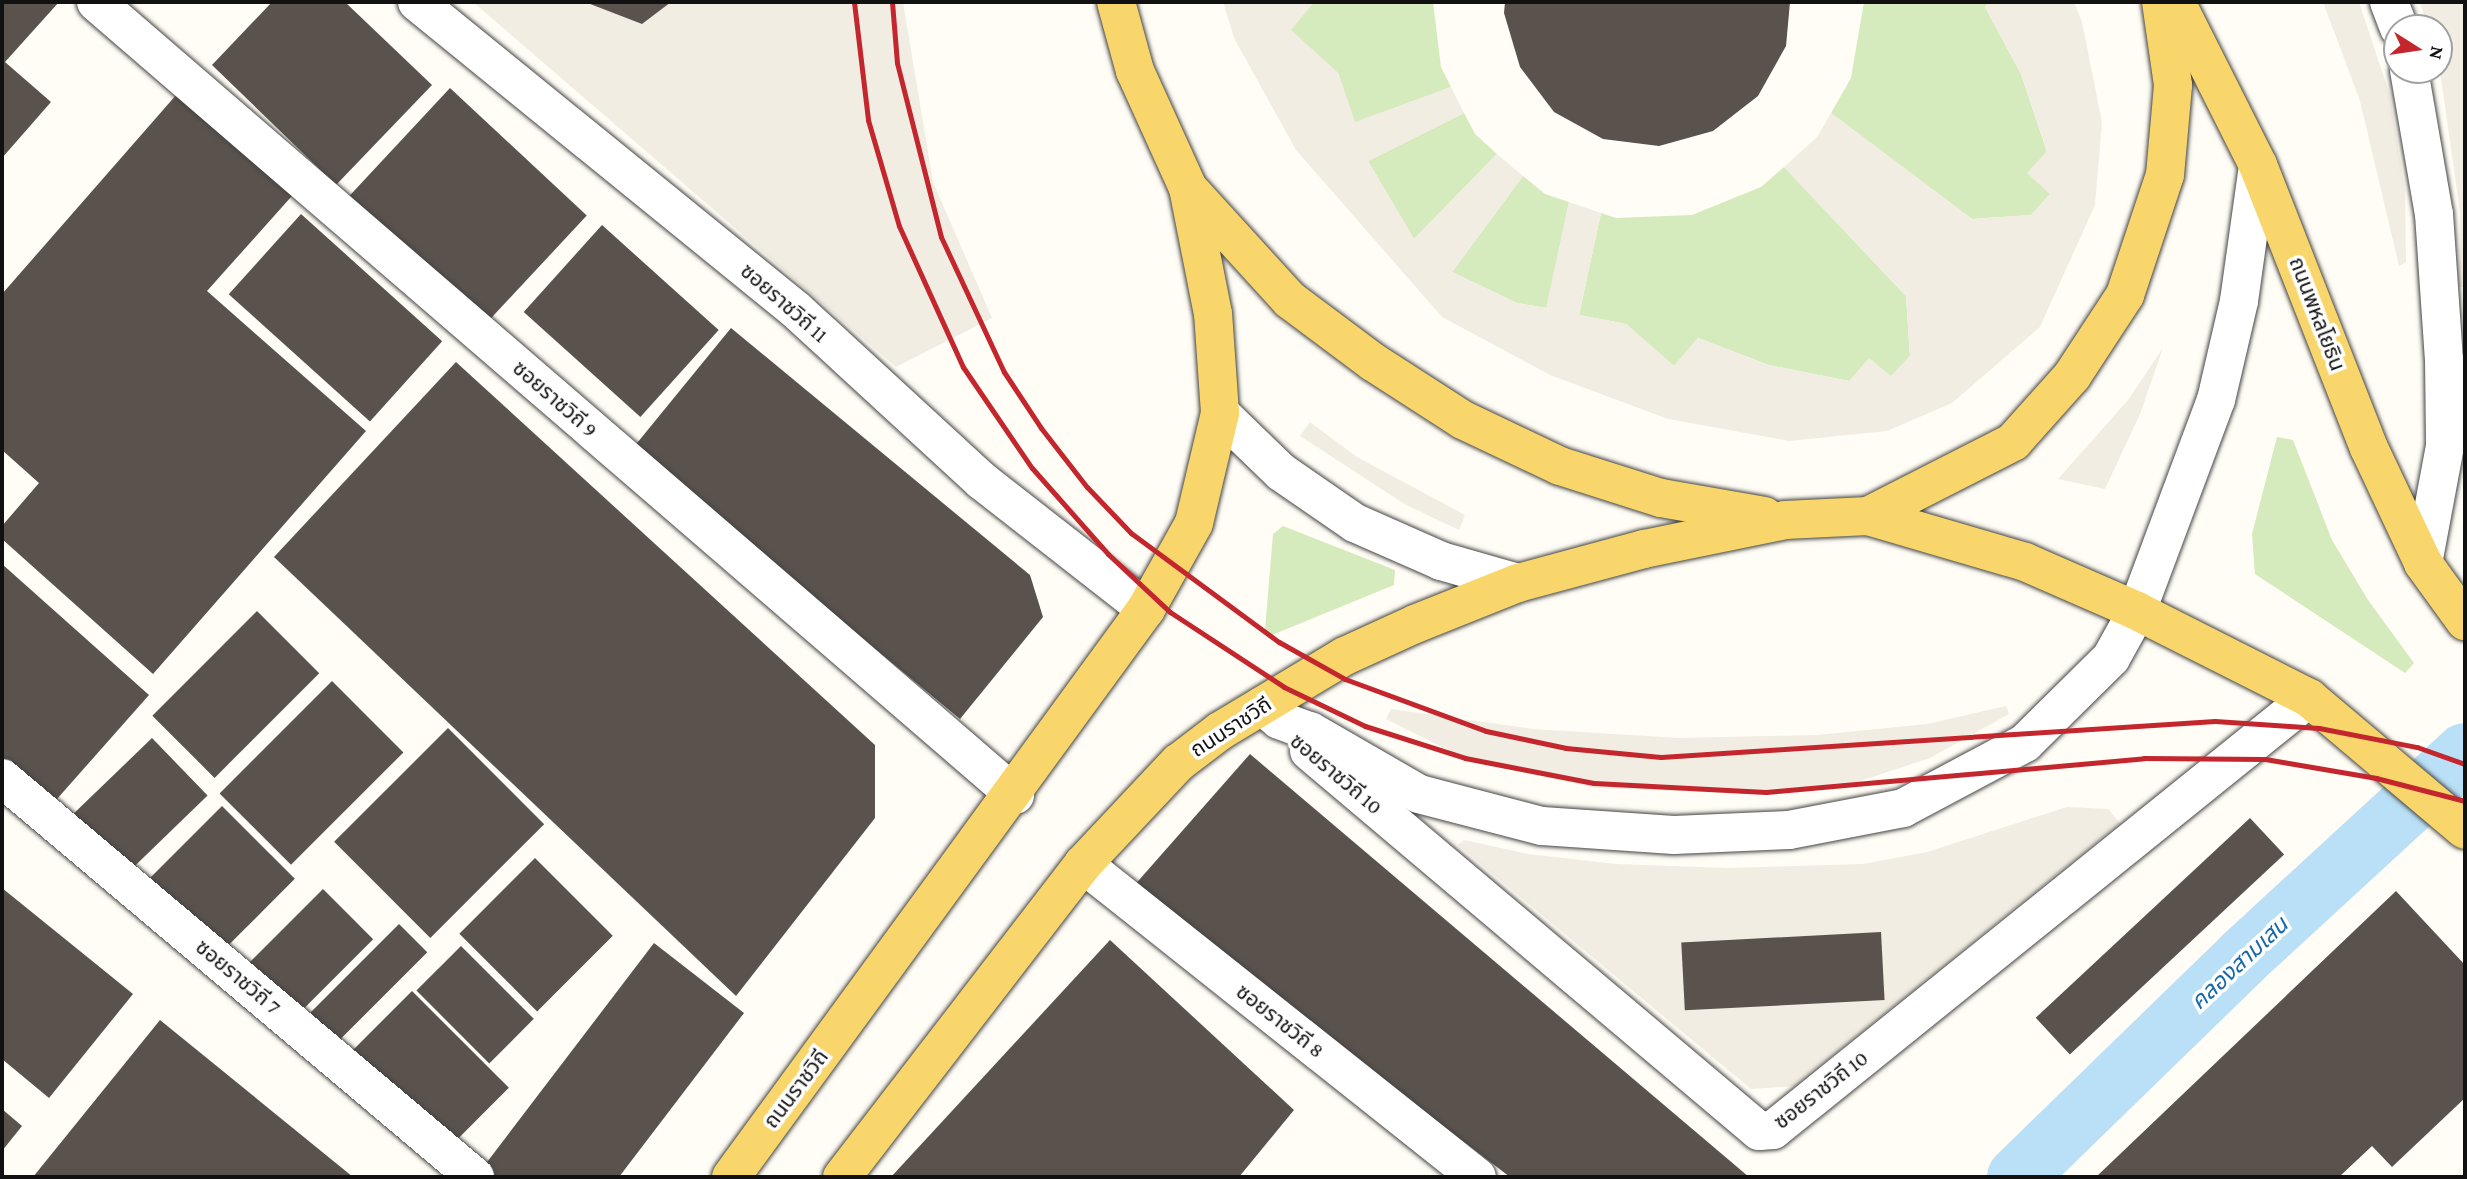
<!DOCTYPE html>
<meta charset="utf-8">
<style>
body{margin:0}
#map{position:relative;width:2467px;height:1179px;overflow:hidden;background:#fffdf5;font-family:"Crimson Pro","Noto Sans Thai",serif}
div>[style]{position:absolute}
.green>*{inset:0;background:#d5ebbd}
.plaza>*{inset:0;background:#f1ede2}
.canal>*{height:60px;margin:-30px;padding:0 30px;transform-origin:30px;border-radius:30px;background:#b9e0f7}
.building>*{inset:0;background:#5a524d;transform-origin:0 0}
.roads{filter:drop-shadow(0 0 2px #444) drop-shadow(0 0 2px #444)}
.minor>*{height:38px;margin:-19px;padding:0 19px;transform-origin:19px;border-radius:19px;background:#fff}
.major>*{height:38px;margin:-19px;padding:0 19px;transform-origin:19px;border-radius:19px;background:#f9d66b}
.rail>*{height:5px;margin:-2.5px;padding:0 2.5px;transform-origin:2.5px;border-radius:2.5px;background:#c4262e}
span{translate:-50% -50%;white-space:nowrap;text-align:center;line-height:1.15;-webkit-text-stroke:7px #fff;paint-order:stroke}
.street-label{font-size:21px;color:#111}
.water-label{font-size:23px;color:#1768a6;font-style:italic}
.frame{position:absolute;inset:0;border:4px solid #111;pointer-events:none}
.north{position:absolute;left:2383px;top:14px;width:70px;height:70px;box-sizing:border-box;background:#fff;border:2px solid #a0a0a0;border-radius:50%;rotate:102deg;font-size:19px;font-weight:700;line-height:28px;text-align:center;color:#111}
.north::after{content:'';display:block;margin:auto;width:24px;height:32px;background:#c4262e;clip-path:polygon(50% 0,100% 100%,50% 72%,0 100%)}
</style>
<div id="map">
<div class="green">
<i style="clip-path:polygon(1314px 2px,1433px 2px,1441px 67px,1451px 87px,1355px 123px,1338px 73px,1290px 30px)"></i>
<i style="clip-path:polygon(1864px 2px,1989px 2px,1985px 7px,2021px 74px,2047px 152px,2051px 193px,2031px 215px,1972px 219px,1831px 113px,1851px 78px)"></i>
<i style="clip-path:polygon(1464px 113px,1475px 134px,1497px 154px,1414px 239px,1368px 161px)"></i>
<i style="clip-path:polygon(1784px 167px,1906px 296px,1910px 356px,1891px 377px,1849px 381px,1769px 365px,1698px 338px,1674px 366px,1626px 324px,1579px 315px,1601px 213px,1616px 218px,1692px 215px,1761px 187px)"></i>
<i style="clip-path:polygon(1523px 176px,1545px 194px,1569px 202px,1547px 308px,1517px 303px,1452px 272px)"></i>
<i style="clip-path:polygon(2277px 437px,2293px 440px,2332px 540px,2368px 600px,2414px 663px,2405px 673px,2255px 574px,2252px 534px)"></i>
<i style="clip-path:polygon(1283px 526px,1395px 570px,1394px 585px,1272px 635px,1265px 630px,1273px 534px)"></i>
</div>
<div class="plaza">
<i style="clip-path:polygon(473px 2px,903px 2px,933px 182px,992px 318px,896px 367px)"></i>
<i style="clip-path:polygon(1223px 2px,1314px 2px,1291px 30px,1338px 73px,1355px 122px,1451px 87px,1464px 113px,1368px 161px,1414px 239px,1497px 154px,1523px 176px,1452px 272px,1517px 303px,1546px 308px,1569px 202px,1601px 213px,1579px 315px,1626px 324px,1674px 366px,1698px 338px,1769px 365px,1849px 381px,1869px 358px,1891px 376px,1910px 356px,1906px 296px,1784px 167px,1817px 137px,1831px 113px,1972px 219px,2031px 215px,2050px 194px,2027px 173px,2047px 151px,2021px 74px,1985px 7px,1989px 2px,2074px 2px,2082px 22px,2102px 122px,2095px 205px,2040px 327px,1952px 403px,1887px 431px,1789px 441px,1668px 419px,1550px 375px,1442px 317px,1296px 150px,1234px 38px)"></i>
<i style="clip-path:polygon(2323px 2px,2359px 2px,2390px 95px,2405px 190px,2406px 262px,2399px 266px,2360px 101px)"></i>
<i style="clip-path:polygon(2420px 2px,2465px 2px,2465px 287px,2459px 287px,2460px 212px,2439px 64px,2439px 28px,2428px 28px)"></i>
<i style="clip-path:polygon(2163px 348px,2140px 414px,2105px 489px,2058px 479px,2128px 400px)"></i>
<i style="clip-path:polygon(1310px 422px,1357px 457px,1465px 515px,1459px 530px,1406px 505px,1300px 436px)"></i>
<i style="clip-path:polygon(2006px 706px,2009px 714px,1930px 758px,1854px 783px,1753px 794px,1596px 788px,1470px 761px,1386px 719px,1391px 709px,1533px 729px,1679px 738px,1817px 735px,1927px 724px)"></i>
<i style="clip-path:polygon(2067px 807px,2108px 809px,2120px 823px,1795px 1086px,1751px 1089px,1458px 845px,1464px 840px,1528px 854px,1616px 864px,1728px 868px,1863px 864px,1927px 852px)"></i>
</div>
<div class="canal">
<i style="left:2017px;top:1177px;width:315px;rotate:-44.2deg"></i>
<i style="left:2243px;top:957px;width:301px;rotate:-42.6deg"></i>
</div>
<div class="building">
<i style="clip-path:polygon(2px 2px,59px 2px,5px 62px,51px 102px,2px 158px)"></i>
<i style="clip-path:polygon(272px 2px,345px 2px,432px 85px,336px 185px,212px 65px)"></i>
<i style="clip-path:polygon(585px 2px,671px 2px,642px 24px)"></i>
<i style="clip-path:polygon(1505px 2px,1790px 2px,1786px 46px,1758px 96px,1713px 131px,1659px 146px,1603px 139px,1554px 112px,1520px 67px,1504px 13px)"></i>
<i style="clip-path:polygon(184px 86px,299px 188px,207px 291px,366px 431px,153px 674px,2px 539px,2px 526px,39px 483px,2px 450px,2px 294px)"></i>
<i style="left:450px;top:88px;width:187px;height:149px;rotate:43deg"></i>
<i style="left:301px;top:214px;width:190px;height:108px;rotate:42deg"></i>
<i style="left:602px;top:225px;width:157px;height:117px;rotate:42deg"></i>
<i style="clip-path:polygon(731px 328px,1030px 575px,1043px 617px,960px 719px,633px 448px)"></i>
<i style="clip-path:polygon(456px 362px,875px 745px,875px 818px,736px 996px,274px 557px)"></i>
<i style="clip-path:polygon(2px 564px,149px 695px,49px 808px,2px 767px)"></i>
<i style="left:257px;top:611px;width:88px;height:148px;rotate:45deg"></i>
<i style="left:332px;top:681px;width:101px;height:159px;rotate:45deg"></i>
<i style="left:448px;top:728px;width:136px;height:161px;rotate:45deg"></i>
<i style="left:152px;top:738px;width:80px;height:116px;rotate:46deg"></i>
<i style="clip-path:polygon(1250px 754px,1749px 1177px,1510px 1177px,1132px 888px)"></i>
<i style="left:222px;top:806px;width:103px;height:106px;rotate:45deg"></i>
<i style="left:2250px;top:818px;width:50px;height:293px;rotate:47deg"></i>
<i style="left:535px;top:858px;width:110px;height:107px;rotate:45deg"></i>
<i style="clip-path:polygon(2px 888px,133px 994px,49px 1098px,2px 1059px)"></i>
<i style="left:323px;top:889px;width:71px;height:112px;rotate:45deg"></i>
<i style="clip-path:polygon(2396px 891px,2465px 965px,2465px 1098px,2392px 1167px,2372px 1146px,2339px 1177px,2096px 1177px)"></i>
<i style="left:399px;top:924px;width:40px;height:135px;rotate:45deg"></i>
<i style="left:1881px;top:932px;width:68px;height:200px;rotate:87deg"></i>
<i style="clip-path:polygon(1110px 940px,1294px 1110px,1239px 1177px,891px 1177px)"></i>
<i style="clip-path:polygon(654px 943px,744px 1013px,619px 1177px,490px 1177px,481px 1170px)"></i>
<i style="left:461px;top:946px;width:103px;height:63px;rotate:45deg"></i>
<i style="left:412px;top:991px;width:137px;height:83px;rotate:45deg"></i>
<i style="clip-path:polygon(160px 1020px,353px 1177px,33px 1177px)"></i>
<i style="clip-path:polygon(2px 1109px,22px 1126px,2px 1151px)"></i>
</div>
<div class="roads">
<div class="minor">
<i style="left:96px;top:2px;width:1214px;rotate:40.79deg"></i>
<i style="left:417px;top:2px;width:488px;rotate:39.1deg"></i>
<i style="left:796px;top:310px;width:253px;rotate:42.6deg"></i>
<i style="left:982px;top:481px;width:208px;rotate:38deg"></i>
<i style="left:2389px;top:2px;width:28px;rotate:69deg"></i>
<i style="left:2409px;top:70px;width:146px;rotate:80.2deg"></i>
<i style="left:2434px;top:214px;width:145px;rotate:86.1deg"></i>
<i style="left:2444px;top:359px;width:87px;rotate:89.3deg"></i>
<i style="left:2445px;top:446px;width:119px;rotate:100.6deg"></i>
<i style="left:1220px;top:413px;width:85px;rotate:44deg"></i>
<i style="left:1281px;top:472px;width:90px;rotate:34.6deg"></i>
<i style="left:1355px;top:523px;width:94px;rotate:23.8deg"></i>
<i style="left:1441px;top:561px;width:80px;rotate:15.9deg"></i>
<i style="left:1262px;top:706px;width:22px;rotate:39deg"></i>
<i style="left:1279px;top:720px;width:33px;rotate:20deg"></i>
<i style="left:1310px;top:731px;width:126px;rotate:30deg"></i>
<i style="left:1419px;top:794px;width:127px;rotate:14.6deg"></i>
<i style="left:1542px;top:826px;width:132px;rotate:3.9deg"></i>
<i style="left:1674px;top:835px;width:115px;rotate:-2.5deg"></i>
<i style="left:1789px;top:830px;width:116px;rotate:-10.9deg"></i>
<i style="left:1903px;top:808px;width:138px;rotate:-28deg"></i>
<i style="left:2025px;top:743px;width:121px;rotate:-44.7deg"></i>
<i style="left:2111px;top:658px;width:54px;rotate:-61deg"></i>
<i style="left:2137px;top:611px;width:225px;rotate:-69.5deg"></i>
<i style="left:2216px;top:400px;width:102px;rotate:-76.9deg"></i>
<i style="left:2239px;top:301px;width:137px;rotate:-82deg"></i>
<i style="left:1309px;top:751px;width:589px;rotate:40.18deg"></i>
<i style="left:1759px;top:1131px;width:14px;rotate:-4deg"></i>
<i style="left:1773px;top:1130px;width:688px;rotate:-38.87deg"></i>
<i style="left:2px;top:778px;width:619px;rotate:40.15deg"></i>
<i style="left:1083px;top:864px;width:503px;rotate:38.46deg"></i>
</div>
<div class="major">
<i style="left:1116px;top:2px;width:72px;rotate:74.6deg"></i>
<i style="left:1135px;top:71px;width:128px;rotate:65.6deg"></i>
<i style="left:1188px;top:188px;width:151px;rotate:47.7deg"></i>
<i style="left:1290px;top:300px;width:104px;rotate:36.8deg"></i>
<i style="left:1373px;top:362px;width:107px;rotate:32.8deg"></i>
<i style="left:1463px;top:420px;width:107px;rotate:25.4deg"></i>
<i style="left:1560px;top:466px;width:106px;rotate:17.6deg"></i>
<i style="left:1661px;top:498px;width:105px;rotate:9.9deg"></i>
<i style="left:2176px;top:2px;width:182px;rotate:63.3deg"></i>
<i style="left:2258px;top:165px;width:304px;rotate:68.6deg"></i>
<i style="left:2369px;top:448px;width:127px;rotate:64.8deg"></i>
<i style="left:2423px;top:563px;width:72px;rotate:54.1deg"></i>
<i style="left:1868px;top:516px;width:163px;rotate:-27deg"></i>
<i style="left:2013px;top:442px;width:89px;rotate:-48.2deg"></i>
<i style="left:2072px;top:376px;width:97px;rotate:-56.8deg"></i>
<i style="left:2125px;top:295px;width:126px;rotate:-71.6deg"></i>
<i style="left:2165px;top:175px;width:90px;rotate:-84.9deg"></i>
<i style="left:2173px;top:85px;width:84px;rotate:-98.2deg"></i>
<i style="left:731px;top:1177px;width:703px;rotate:-53.85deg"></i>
<i style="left:1146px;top:609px;width:98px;rotate:-60.8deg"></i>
<i style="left:1194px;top:523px;width:113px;rotate:-76.7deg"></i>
<i style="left:1220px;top:413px;width:99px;rotate:-94deg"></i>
<i style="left:1213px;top:314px;width:128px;rotate:-101.2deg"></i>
<i style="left:842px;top:1177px;width:395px;rotate:-52.4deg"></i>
<i style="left:1083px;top:864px;width:139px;rotate:-46.8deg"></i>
<i style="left:1178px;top:763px;width:53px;rotate:-37.3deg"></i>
<i style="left:1220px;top:731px;width:146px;rotate:-31deg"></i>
<i style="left:1345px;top:656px;width:77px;rotate:-24.6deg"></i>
<i style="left:1415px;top:624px;width:111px;rotate:-21.7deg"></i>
<i style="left:1518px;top:583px;width:131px;rotate:-15.1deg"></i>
<i style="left:1644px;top:549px;width:144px;rotate:-11.6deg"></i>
<i style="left:1785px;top:520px;width:83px;rotate:-2.8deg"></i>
<i style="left:1868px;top:516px;width:164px;rotate:16.3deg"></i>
<i style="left:2025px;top:562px;width:122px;rotate:23.6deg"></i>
<i style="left:2137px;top:611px;width:193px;rotate:26.8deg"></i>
<i style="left:2309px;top:698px;width:204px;rotate:40.2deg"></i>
</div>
</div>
<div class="rail">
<i style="left:854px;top:2px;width:119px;rotate:83.2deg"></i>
<i style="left:868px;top:120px;width:110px;rotate:73.7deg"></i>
<i style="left:899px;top:226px;width:155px;rotate:65.6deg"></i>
<i style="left:963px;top:367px;width:122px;rotate:55.7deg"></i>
<i style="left:1032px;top:468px;width:115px;rotate:48.5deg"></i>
<i style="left:1108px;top:554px;width:85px;rotate:43.1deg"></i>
<i style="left:1170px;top:612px;width:136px;rotate:33.3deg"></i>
<i style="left:1284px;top:687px;width:90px;rotate:25.7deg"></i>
<i style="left:1365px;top:726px;width:105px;rotate:17.7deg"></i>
<i style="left:1465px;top:758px;width:131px;rotate:11deg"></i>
<i style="left:1594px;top:783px;width:172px;rotate:3deg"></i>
<i style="left:1766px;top:792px;width:380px;rotate:-5.1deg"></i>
<i style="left:2144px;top:758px;width:121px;rotate:0.5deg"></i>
<i style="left:2265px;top:759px;width:113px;rotate:9.7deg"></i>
<i style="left:2376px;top:778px;width:92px;rotate:14.5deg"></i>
<i style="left:892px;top:2px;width:61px;rotate:85.3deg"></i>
<i style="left:897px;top:63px;width:179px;rotate:75.8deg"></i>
<i style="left:941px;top:237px;width:149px;rotate:65deg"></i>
<i style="left:1004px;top:372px;width:67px;rotate:56.5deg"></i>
<i style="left:1041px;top:428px;width:75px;rotate:52.1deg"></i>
<i style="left:1087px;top:487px;width:64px;rotate:46.3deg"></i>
<i style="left:1131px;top:533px;width:184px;rotate:36.4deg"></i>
<i style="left:1279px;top:642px;width:76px;rotate:29.3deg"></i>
<i style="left:1345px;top:679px;width:150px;rotate:20.2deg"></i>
<i style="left:1486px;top:731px;width:82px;rotate:12deg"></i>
<i style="left:1566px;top:748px;width:95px;rotate:5.4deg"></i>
<i style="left:1661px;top:757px;width:555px;rotate:-3.72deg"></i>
<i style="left:2215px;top:721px;width:104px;rotate:3.9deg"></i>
<i style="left:2319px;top:728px;width:100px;rotate:11deg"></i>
<i style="left:2417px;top:747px;width:51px;rotate:19.5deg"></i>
</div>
<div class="street-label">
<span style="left:784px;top:303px;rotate:41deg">ซอยราชวิถี 11</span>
<span style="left:2317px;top:314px;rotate:69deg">ถนนพหลโยธิน</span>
<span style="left:555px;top:399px;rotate:41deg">ซอยราชวิถี 9</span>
<span style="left:1231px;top:727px;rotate:-33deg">ถนนราชวิถี</span>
<span style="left:1336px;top:774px;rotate:40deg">ซอยราชวิถี 10</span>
<span style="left:238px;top:977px;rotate:40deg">ซอยราชวิถี 7</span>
<span style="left:1280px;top:1021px;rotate:38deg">ซอยราชวิถี 8</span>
<span style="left:796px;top:1089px;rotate:-53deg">ถนนราชวิถี</span>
<span style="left:1821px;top:1090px;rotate:-38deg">ซอยราชวิถี 10</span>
</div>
<div class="water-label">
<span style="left:2239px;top:963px;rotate:-43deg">คลองสามเสน</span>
</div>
<div class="frame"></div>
<div class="north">N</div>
</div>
